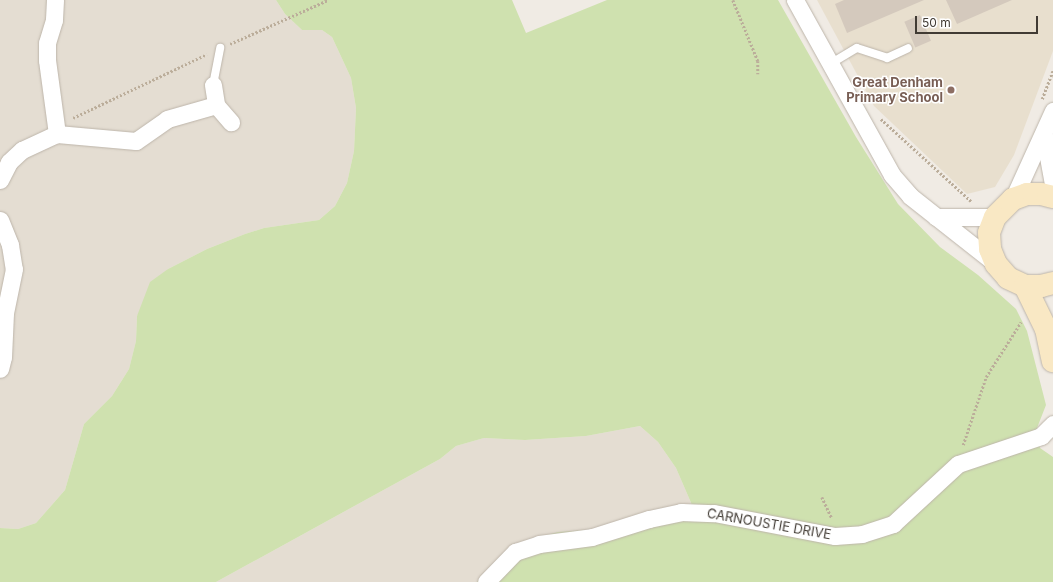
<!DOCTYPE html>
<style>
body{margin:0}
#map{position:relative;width:1053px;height:582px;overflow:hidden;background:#f0ebe4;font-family:Inter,sans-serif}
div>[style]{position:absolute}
.residential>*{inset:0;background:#e4ddd2}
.education>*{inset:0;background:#e8dfce}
.green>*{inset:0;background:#cfe1af}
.building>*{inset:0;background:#d4c9bd;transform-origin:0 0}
.path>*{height:2.5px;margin-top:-1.25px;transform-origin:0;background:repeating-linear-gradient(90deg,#bbad9a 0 2px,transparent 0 4px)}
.roads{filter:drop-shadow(0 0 1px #bdb5aa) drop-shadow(0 0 1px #bdb5aa)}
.lane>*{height:8px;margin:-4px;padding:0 4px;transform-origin:4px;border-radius:4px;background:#fff}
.street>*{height:17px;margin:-8.5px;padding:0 8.5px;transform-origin:8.5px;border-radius:8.5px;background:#fff}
.secondary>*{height:22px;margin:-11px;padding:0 11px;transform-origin:11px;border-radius:11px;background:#f9e8c4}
.dots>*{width:11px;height:11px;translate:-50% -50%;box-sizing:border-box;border:2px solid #fff;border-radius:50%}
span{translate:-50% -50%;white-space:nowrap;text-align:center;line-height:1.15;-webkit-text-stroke:3px #fff;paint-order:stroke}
.education-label{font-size:13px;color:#785e54;font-weight:700}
.right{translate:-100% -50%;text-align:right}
.street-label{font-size:13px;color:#413b34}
.scale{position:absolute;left:915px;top:16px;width:123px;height:18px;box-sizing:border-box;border:2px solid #413b34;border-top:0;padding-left:5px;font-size:12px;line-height:14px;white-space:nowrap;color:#413b34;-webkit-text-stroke:3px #fff;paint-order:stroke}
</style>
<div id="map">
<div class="residential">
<i style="clip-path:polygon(0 0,276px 0,285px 14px,302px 30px,322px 30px,332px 37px,351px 78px,356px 108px,354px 151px,347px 183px,335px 206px,319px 220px,264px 228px,245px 234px,207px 249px,168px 269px,137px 316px,136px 341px,129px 369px,112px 396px,84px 424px,65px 490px,36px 523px,18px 529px,0 528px)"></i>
<i style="clip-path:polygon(640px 426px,658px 442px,676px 468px,692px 505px,504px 554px,477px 582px,216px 582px,440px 459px,456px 446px,484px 438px,525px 440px,586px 436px)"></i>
</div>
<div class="education">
<i style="clip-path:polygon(817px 0,1053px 0,1053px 51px,1014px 155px,995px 187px,967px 194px,874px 106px)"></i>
</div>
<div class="green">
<i style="clip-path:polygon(276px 0,512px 0,526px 33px,607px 0,778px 0,856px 137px,898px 204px,940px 247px,978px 275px,1016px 309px,1027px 331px,1046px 405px,1037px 428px,1040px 448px,1053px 457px,1053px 582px,477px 582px,504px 554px,525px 541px,558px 532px,602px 529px,692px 505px,676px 468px,658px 442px,640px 426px,586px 436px,525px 440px,484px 438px,456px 446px,440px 459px,216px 582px,0 582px,0 528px,18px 529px,36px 523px,65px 490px,84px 424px,112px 396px,129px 369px,136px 341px,137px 316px,150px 282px,168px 269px,207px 249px,245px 234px,264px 228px,319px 220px,335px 206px,347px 183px,354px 151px,356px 108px,351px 78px,332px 37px,322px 30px,302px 30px,285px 14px)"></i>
</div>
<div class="building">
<i style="clip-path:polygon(844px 0,924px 0,847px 33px,835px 4px)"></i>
<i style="clip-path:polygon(946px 0,1012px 0,957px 24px)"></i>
<i style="left:920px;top:15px;width:28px;height:17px;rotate:67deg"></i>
</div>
<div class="path">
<i style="left:733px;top:0;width:66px;rotate:67.7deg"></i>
<i style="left:758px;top:61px;width:13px;rotate:90deg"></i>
<i style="left:230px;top:44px;width:107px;rotate:-24.2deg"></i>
<i style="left:1042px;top:99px;width:31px;rotate:-69deg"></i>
<i style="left:73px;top:118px;width:148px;rotate:-25.5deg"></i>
<i style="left:881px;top:119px;width:122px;rotate:42.3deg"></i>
<i style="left:963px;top:445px;width:72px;rotate:-71.3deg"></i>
<i style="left:986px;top:377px;width:65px;rotate:-57.5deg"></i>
<i style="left:822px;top:497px;width:23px;rotate:65deg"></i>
</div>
<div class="roads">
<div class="lane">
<i style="left:830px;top:64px;width:31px;rotate:-31deg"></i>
<i style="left:857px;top:48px;width:32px;rotate:18deg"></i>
<i style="left:887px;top:58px;width:23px;rotate:-25deg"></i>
<i style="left:213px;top:85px;width:38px;rotate:-79deg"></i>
</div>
<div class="street">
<i style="left:55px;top:0;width:20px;rotate:93deg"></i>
<i style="left:54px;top:20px;width:24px;rotate:107deg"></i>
<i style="left:47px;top:43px;width:17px;rotate:90deg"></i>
<i style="left:47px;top:60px;width:75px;rotate:82.3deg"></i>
<i style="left:795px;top:0;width:200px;rotate:61deg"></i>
<i style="left:892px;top:175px;width:28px;rotate:49deg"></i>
<i style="left:910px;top:196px;width:110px;rotate:38.3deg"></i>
<i style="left:213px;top:85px;width:20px;rotate:81deg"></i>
<i style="left:216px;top:105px;width:23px;rotate:49deg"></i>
<i style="left:1044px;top:135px;width:50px;rotate:79.6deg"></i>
<i style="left:0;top:180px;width:20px;rotate:-63deg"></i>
<i style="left:9px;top:162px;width:18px;rotate:-43deg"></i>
<i style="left:22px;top:150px;width:38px;rotate:-25deg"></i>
<i style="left:57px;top:134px;width:79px;rotate:5.1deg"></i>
<i style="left:136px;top:141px;width:38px;rotate:-35deg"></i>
<i style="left:167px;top:119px;width:51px;rotate:-15.9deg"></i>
<i style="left:1013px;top:199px;width:97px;rotate:-65.6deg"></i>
<i style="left:936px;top:217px;width:59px"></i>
<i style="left:0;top:220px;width:27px;rotate:68deg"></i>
<i style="left:10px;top:245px;width:24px;rotate:81deg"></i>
<i style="left:14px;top:269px;width:45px;rotate:101.6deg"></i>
<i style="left:5px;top:313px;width:44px;rotate:92.6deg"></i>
<i style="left:3px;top:357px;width:12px;rotate:104deg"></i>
<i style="left:486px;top:582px;width:42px;rotate:-46deg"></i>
<i style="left:515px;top:552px;width:25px;rotate:-18deg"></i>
<i style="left:539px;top:544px;width:53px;rotate:-7.5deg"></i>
<i style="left:592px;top:537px;width:60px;rotate:-17.5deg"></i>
<i style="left:649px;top:519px;width:33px;rotate:-12deg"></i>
<i style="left:681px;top:512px;width:33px;rotate:2deg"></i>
<i style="left:714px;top:513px;width:123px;rotate:10.8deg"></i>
<i style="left:835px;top:536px;width:27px;rotate:-4deg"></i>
<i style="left:862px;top:534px;width:33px;rotate:-18deg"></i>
<i style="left:893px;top:524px;width:88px;rotate:-42.7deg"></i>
<i style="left:958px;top:464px;width:88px;rotate:-18.6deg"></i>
<i style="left:1041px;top:436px;width:17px;rotate:-45deg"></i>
</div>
<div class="secondary">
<i style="left:1053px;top:197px;width:12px;rotate:-166deg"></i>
<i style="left:1041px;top:194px;width:14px;rotate:180deg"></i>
<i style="left:1027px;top:194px;width:15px;rotate:160deg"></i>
<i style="left:1013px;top:199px;width:25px;rotate:135deg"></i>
<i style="left:995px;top:217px;width:17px;rotate:111deg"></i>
<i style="left:989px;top:233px;width:16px;rotate:86deg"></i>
<i style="left:990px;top:249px;width:16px;rotate:68deg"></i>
<i style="left:996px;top:264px;width:18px;rotate:49deg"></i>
<i style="left:1008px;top:278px;width:19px;rotate:25deg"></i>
<i style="left:1025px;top:286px;width:16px"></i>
<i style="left:1041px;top:286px;width:12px;rotate:-14deg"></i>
<i style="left:1025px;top:286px;width:48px;rotate:64deg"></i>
<i style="left:1046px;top:329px;width:33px;rotate:78deg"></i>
</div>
</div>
<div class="dots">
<i style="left:951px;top:90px;background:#8d6e63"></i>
</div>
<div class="education-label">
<span class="right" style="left:943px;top:90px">Great Denham<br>Primary School</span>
</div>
<div class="street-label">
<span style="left:769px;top:524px;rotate:10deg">CARNOUSTIE DRIVE</span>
</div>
<div class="scale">50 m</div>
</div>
